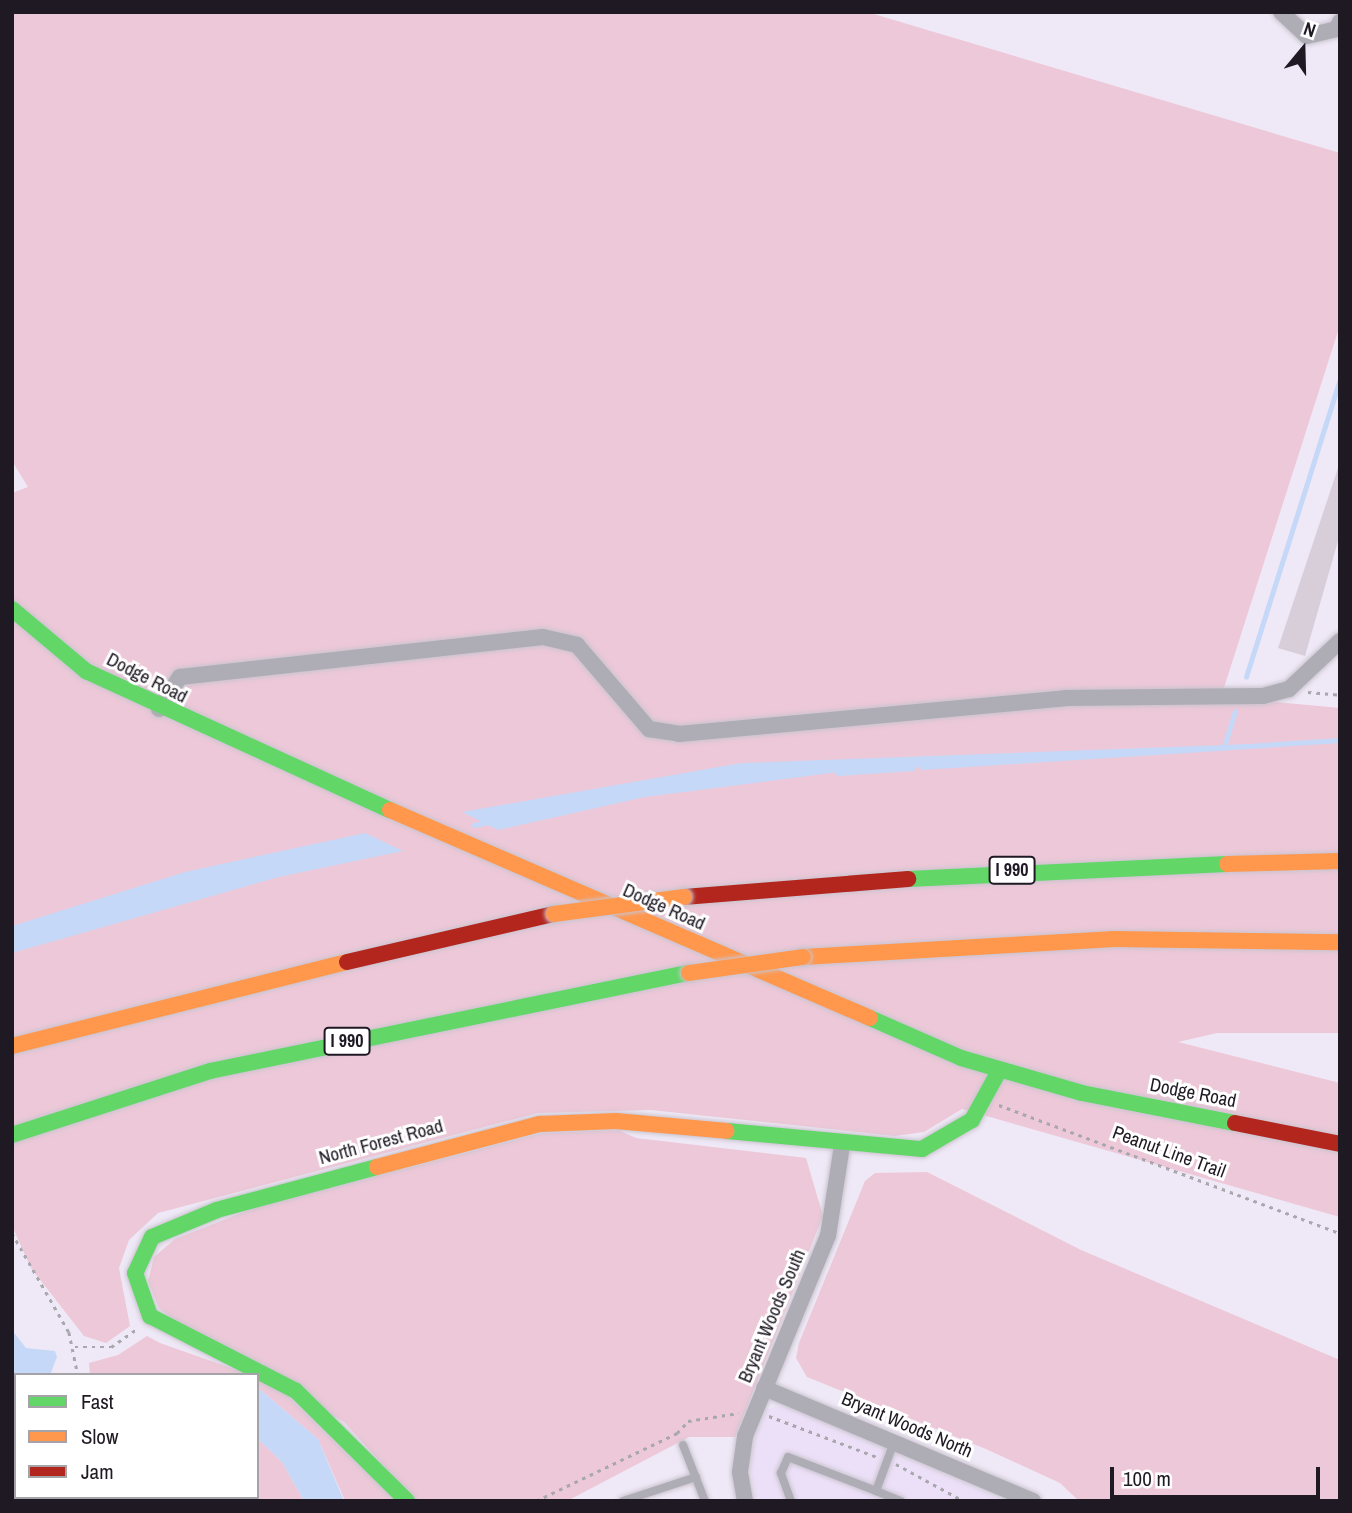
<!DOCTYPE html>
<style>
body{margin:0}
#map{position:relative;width:1352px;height:1513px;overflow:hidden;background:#efe8f6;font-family:"Archivo Narrow",sans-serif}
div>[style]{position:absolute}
.built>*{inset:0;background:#ece0f8}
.green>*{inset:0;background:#edc8d8}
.water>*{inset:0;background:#c5d8f7}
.stream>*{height:4.5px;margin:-2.25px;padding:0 2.25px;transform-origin:2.25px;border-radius:2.25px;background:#c5d8f7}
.building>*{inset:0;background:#d7ced9}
.path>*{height:2.5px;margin-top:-1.25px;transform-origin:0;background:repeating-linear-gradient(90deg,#a8a7ad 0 3.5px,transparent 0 8.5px)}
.roads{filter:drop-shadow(0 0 2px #cac4cf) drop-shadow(0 0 2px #cac4cf)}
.lane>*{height:8px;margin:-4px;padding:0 4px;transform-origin:4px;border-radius:4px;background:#aeadb5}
.street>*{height:16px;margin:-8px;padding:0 8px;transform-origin:8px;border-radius:8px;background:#aeadb5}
.fast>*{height:16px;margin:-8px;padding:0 8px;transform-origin:8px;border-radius:8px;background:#63d668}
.slow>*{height:16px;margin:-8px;padding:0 8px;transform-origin:8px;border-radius:8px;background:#ff974d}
.jam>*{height:16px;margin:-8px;padding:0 8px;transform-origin:8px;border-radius:8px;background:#b3261e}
.bridges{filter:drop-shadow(0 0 2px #cac4cf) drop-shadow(0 0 2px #cac4cf)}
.slow-bridge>*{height:16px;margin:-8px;padding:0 8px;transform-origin:8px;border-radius:8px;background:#ff974d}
span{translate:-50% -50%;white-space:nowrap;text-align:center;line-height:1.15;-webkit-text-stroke:6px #fff;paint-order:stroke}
.shield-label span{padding:2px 5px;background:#fff;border:2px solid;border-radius:5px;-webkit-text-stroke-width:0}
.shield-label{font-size:18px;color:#1f1924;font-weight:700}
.street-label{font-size:19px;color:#1f1924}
.frame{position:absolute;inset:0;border:14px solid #1f1924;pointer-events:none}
.legend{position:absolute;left:14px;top:1373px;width:245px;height:126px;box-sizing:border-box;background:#fff;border:2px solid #a5a3a7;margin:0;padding:9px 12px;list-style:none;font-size:21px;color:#1f1924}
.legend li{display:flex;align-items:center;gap:14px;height:35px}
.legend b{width:35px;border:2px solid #a5a3a7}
.north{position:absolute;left:1268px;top:14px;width:70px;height:70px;-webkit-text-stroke:5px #fff;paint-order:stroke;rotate:19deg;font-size:19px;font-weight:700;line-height:28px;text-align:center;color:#1f1924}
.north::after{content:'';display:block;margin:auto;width:24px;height:32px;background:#1f1924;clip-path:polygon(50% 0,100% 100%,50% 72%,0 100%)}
.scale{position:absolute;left:1110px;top:1467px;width:210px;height:32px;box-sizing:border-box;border:4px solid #1f1924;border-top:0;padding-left:9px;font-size:21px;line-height:24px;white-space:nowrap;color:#1f1924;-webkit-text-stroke:5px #fff;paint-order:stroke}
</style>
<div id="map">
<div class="built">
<i style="clip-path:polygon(776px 1406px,792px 1408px,1006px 1501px,756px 1501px,750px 1465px,754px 1440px,766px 1411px)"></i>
</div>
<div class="green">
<i style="clip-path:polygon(12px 12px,867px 12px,1340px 153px,1340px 325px,1221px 697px,1340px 708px,1340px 1033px,1217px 1033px,1178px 1042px,1340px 1083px,1340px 1217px,962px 1109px,924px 1132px,895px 1136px,651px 1110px,538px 1113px,158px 1213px,129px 1240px,119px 1268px,130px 1326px,106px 1343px,84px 1336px,31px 1268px,12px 1226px,12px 493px,28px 487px,12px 461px)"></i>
<i style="clip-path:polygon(618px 1130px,636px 1138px,806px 1158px,823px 1216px,735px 1437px,689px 1437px,567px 1501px,416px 1501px,344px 1422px,187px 1331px,159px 1308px,148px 1281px,154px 1257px,175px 1239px,254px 1208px,542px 1133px)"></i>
<i style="clip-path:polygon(927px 1172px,1081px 1250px,1340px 1360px,1340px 1501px,1079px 1501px,1060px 1483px,986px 1449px,807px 1377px,796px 1358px,799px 1343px,865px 1181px,875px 1173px)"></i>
<i style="clip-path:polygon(147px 1336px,160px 1343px,251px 1375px,90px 1375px,89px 1363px,118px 1355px)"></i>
<i style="clip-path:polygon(257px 1378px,288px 1396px,396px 1501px,345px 1501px,318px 1439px,257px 1387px)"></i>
<i style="clip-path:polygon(257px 1438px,282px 1462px,304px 1501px,88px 1501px,257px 1497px)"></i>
</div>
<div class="water">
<i style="clip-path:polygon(1278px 743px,831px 773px,645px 797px,498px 830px,462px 812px,741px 763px)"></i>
<i style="clip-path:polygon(365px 833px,403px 851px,279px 877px,12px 953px,12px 926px,185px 872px)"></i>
<i style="clip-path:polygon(12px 1330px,26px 1348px,55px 1351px,57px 1357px,50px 1375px,16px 1375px,16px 1497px,43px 1501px,12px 1501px)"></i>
<i style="clip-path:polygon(257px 1387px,318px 1439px,344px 1501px,304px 1501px,282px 1462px,257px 1438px)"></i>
</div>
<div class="stream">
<i style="left:1246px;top:677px;width:312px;rotate:-72.5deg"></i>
<i style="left:1224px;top:747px;width:37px;rotate:-73deg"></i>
<i style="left:922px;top:767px;width:419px;rotate:-3.7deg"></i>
<i style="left:838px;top:773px;width:75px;rotate:-3.8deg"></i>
<i style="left:474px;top:825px;width:16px;rotate:-11deg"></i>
</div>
<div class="building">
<i style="clip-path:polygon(1340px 462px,1340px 534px,1305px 656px,1278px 648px)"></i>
</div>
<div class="path">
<i style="left:1308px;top:692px;width:32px;rotate:5deg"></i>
<i style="left:999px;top:1105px;width:364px;rotate:20.6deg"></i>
<i style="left:12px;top:1233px;width:114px;rotate:60.1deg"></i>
<i style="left:69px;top:1332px;width:44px;rotate:78.2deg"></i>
<i style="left:75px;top:1347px;width:36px"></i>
<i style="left:111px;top:1347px;width:33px;rotate:-35deg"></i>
<i style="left:769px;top:1416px;width:116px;rotate:20.8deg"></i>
<i style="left:896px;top:1464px;width:77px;rotate:28.6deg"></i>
<i style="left:79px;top:1501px;width:4px;rotate:-76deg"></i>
<i style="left:536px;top:1501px;width:157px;rotate:-25.7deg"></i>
<i style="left:677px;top:1433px;width:16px;rotate:-47deg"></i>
<i style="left:688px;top:1421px;width:51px;rotate:-9.1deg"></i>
</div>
<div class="roads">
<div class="lane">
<i style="left:683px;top:1445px;width:60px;rotate:68.6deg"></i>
<i style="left:876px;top:1491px;width:27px;rotate:22deg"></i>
<i style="left:623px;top:1501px;width:77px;rotate:-18.2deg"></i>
<i style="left:791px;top:1501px;width:30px;rotate:-110deg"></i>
<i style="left:781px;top:1473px;width:17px;rotate:-66deg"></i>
<i style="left:788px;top:1457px;width:94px;rotate:21.1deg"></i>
<i style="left:876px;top:1491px;width:52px;rotate:-69.8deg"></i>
</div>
<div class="street">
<i style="left:1281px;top:12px;width:35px;rotate:43deg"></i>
<i style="left:1307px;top:36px;width:31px;rotate:-13deg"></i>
<i style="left:1337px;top:29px;width:8px;rotate:-67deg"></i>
<i style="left:159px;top:709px;width:38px;rotate:-57deg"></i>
<i style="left:180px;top:677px;width:365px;rotate:-6.3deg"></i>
<i style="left:543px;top:637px;width:35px;rotate:13deg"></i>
<i style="left:577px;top:645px;width:111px;rotate:49.4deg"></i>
<i style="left:649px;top:729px;width:30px;rotate:9deg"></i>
<i style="left:679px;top:734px;width:388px;rotate:-5.3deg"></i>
<i style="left:1065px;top:698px;width:198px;rotate:-0.6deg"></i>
<i style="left:1263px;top:696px;width:27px;rotate:-15deg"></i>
<i style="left:1289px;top:689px;width:70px;rotate:-43.3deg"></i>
<i style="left:764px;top:1388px;width:292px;rotate:22.8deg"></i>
<i style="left:745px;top:1501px;width:29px;rotate:-100deg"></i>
<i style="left:740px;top:1472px;width:36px;rotate:-82deg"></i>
<i style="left:745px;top:1436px;width:217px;rotate:-67.5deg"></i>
<i style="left:828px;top:1236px;width:91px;rotate:-81.2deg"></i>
</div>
<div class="fast">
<i style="left:12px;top:609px;width:97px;rotate:40deg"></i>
<i style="left:86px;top:671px;width:334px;rotate:24.6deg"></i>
<i style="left:908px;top:879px;width:319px;rotate:-2.7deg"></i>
<i style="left:870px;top:1018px;width:99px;rotate:23.7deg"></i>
<i style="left:961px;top:1058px;width:126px;rotate:16.1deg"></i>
<i style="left:1082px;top:1093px;width:156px;rotate:11.1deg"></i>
<i style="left:727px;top:1131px;width:196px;rotate:5.3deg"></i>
<i style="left:922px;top:1149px;width:58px;rotate:-30.1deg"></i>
<i style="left:972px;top:1120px;width:56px;rotate:-61.1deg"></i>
<i style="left:12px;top:1135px;width:208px;rotate:-17.9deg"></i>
<i style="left:210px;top:1071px;width:489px;rotate:-11.6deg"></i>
<i style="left:377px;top:1167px;width:166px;rotate:165deg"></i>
<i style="left:217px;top:1210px;width:70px;rotate:157.4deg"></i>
<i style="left:152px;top:1237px;width:40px;rotate:115deg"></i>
<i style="left:135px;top:1273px;width:46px;rotate:70.8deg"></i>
<i style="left:150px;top:1316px;width:164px;rotate:27.2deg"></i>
<i style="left:296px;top:1391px;width:156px;rotate:44.7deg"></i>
</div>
<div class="slow">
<i style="left:390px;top:810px;width:523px;rotate:23.43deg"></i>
<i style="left:1227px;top:864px;width:113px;rotate:-1.5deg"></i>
<i style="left:803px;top:957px;width:312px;rotate:-3.3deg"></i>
<i style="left:1114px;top:939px;width:226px;rotate:0.8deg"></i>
<i style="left:12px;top:1046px;width:345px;rotate:-14.1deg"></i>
<i style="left:377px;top:1167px;width:169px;rotate:-14.8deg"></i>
<i style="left:540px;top:1124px;width:76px;rotate:-2.3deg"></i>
<i style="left:616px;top:1121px;width:111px;rotate:5.1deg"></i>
</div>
<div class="jam">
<i style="left:684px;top:897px;width:225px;rotate:-4.6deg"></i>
<i style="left:347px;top:962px;width:212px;rotate:-13.1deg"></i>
<i style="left:1235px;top:1123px;width:107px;rotate:11.3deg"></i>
</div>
</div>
<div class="bridges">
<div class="slow-bridge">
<i style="left:554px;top:914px;width:131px;rotate:-7.5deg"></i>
<i style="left:689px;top:973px;width:115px;rotate:-8deg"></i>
</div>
</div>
<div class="shield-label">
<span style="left:1012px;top:870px">I 990</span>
<span style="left:347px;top:1041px">I 990</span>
</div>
<div class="street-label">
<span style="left:147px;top:678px;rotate:27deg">Dodge Road</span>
<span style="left:664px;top:907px;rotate:24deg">Dodge Road</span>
<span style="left:1193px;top:1093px;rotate:11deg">Dodge Road</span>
<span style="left:381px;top:1142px;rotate:-15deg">North Forest Road</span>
<span style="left:1169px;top:1152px;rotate:20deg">Peanut Line Trail</span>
<span style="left:772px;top:1316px;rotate:-67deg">Bryant Woods South</span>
<span style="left:907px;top:1425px;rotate:23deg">Bryant Woods North</span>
</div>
<div class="frame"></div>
<ul class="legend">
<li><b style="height:9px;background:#63d668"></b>Fast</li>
<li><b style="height:9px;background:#ff974d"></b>Slow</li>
<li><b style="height:9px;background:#b3261e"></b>Jam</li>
</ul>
<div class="north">N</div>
<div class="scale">100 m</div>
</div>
